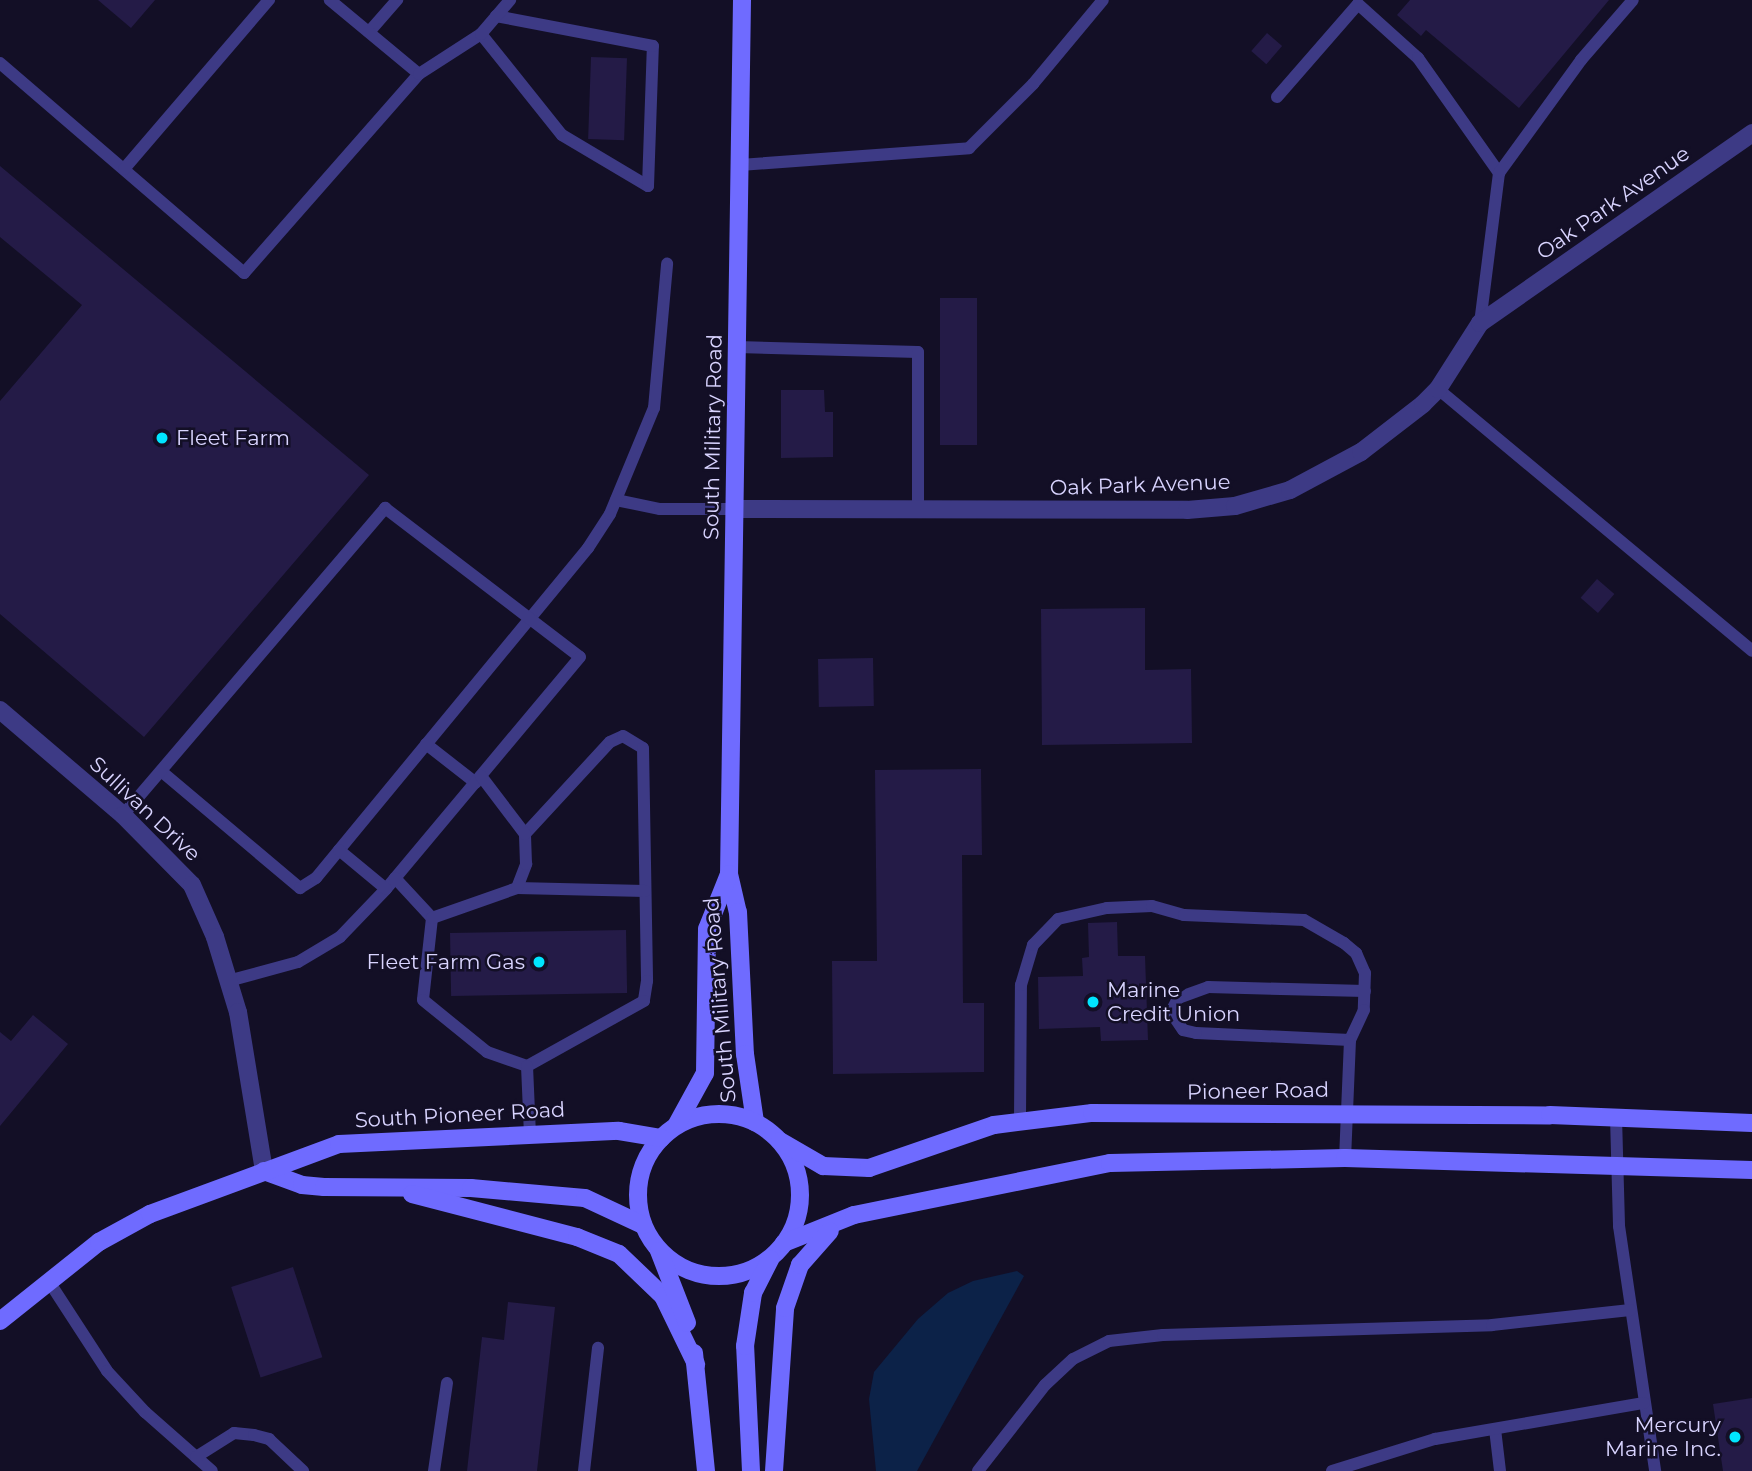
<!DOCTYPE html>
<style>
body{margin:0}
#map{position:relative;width:1752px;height:1471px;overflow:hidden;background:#130f26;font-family:Montserrat,sans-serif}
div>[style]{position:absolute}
.water>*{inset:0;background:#0c2248}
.building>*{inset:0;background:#241b47;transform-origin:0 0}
.lane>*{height:12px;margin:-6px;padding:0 6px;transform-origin:6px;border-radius:6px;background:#3d3a85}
.street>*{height:18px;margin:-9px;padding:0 9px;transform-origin:9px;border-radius:9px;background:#3d3a85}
.secondary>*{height:18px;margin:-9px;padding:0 9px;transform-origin:9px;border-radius:9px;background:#6f6bff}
.secondary>.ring{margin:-9px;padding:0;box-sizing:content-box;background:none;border:18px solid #6f6bff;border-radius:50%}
.dots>*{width:19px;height:19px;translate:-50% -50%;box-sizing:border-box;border:4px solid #130f26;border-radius:50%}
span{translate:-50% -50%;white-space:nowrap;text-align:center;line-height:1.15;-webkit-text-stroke:5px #130f26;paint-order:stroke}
.street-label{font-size:21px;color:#d9d4ff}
.poi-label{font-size:21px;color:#d9d4ff}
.left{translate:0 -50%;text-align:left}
.right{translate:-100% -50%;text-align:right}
</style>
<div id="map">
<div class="water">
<i style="clip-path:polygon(1017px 1271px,1024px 1276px,917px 1471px,876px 1471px,869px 1399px,874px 1372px,918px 1319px,948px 1293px,973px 1281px)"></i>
</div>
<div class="building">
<i style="clip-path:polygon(98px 0,155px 0,131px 28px)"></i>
<i style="clip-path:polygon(1410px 0,1609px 0,1519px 108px,1426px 30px,1421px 36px,1397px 15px)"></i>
<i style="left:1267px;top:33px;width:20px;height:24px;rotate:41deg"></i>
<i style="left:591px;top:57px;width:36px;height:82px;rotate:2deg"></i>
<i style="clip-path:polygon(0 166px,369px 475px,144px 737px,0 614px,0 401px,82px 305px,0 237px)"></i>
<i style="left:940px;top:298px;width:37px;height:147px"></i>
<i style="clip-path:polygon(781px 390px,824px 390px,825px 412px,833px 412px,833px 457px,781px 458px)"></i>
<i style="left:1597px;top:579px;width:23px;height:25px;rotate:41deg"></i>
<i style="clip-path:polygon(1145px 608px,1145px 670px,1191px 669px,1192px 743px,1042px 745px,1041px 609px)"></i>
<i style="left:873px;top:658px;width:48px;height:55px;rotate:89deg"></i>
<i style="clip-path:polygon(981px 769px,982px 855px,962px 855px,963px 1003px,984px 1003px,984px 1072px,833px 1074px,832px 961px,877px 961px,875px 770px)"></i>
<i style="clip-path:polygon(1117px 922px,1118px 956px,1145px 956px,1148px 1040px,1101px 1041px,1100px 1027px,1039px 1029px,1038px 977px,1083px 976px,1082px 958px,1089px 957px,1088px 923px)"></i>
<i style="left:626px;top:930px;width:63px;height:176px;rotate:89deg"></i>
<i style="clip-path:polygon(33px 1015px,68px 1044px,0 1126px,0 1032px,11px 1041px)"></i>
<i style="left:293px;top:1267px;width:95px;height:65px;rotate:72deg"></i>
<i style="clip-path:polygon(508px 1302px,555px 1307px,537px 1471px,467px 1471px,482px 1337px,504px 1340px)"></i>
<i style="clip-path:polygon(1752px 1398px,1752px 1471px,1723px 1471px,1713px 1404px)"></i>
</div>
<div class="lane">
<i style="left:369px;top:32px;width:43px;rotate:-48.8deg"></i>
<i style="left:481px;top:34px;width:129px;rotate:51.3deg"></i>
<i style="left:562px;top:135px;width:100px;rotate:30.7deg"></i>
<i style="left:648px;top:186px;width:140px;rotate:-88deg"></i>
<i style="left:653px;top:46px;width:160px;rotate:-169.2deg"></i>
<i style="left:0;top:63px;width:322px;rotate:40.7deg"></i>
<i style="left:244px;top:273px;width:265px;rotate:-48.7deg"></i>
<i style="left:419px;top:74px;width:116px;rotate:-140.3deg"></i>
<i style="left:419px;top:74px;width:74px;rotate:-32.8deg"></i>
<i style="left:481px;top:34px;width:45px;rotate:-49.5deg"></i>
<i style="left:1277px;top:97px;width:123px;rotate:-48.9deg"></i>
<i style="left:1358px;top:4px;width:81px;rotate:42deg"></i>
<i style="left:1418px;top:58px;width:141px;rotate:54.8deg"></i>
<i style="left:1499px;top:173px;width:151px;rotate:97.2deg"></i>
<i style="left:740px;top:165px;width:230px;rotate:-4.2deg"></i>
<i style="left:969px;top:148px;width:91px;rotate:-45deg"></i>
<i style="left:1033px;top:84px;width:109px;rotate:-50.2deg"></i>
<i style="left:124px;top:169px;width:223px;rotate:-49.4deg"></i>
<i style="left:1499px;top:173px;width:140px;rotate:-54deg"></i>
<i style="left:1581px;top:60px;width:79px;rotate:-49.1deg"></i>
<i style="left:737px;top:347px;width:181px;rotate:1.6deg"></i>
<i style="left:918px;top:352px;width:158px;rotate:90deg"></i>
<i style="left:1438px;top:389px;width:409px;rotate:39.8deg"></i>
<i style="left:616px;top:500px;width:45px;rotate:11.6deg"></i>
<i style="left:660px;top:509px;width:75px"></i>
<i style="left:426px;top:744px;width:63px;rotate:38deg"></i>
<i style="left:161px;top:771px;width:182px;rotate:40.1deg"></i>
<i style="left:300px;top:888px;width:19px;rotate:-32deg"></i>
<i style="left:316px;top:878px;width:428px;rotate:-50.5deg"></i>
<i style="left:588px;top:548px;width:40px;rotate:-57.1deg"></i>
<i style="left:610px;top:514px;width:115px;rotate:-67.5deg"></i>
<i style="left:654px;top:408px;width:145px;rotate:-84.8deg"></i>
<i style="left:123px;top:815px;width:404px;rotate:-49.5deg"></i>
<i style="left:385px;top:508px;width:245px;rotate:37.4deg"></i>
<i style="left:580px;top:657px;width:302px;rotate:129.9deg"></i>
<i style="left:386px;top:889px;width:66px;rotate:133.8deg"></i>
<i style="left:340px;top:937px;width:49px;rotate:149.2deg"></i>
<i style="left:298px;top:962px;width:73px;rotate:164.8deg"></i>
<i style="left:525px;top:834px;width:125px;rotate:-47.3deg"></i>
<i style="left:610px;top:742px;width:14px;rotate:-25deg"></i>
<i style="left:623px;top:736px;width:23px;rotate:31deg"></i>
<i style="left:643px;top:748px;width:233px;rotate:89deg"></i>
<i style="left:647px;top:981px;width:20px;rotate:99deg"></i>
<i style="left:644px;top:1001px;width:134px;rotate:150.9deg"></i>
<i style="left:339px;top:850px;width:61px;rotate:39.7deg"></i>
<i style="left:395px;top:878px;width:54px;rotate:47.2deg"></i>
<i style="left:432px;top:918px;width:82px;rotate:96.3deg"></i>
<i style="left:423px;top:1000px;width:82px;rotate:39.1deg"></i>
<i style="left:487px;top:1052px;width:42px;rotate:19.3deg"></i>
<i style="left:527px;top:1066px;width:69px;rotate:87.5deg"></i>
<i style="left:517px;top:888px;width:128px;rotate:1.3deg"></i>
<i style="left:432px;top:918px;width:90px;rotate:-19.4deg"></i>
<i style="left:517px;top:888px;width:26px;rotate:-69deg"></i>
<i style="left:526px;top:864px;width:30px;rotate:-92deg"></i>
<i style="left:525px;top:834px;width:73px;rotate:-127.2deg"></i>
<i style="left:1350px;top:1040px;width:154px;rotate:-177.4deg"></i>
<i style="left:1196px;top:1033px;width:13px;rotate:-167deg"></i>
<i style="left:1183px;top:1030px;width:22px;rotate:-124deg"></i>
<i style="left:1171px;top:1012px;width:16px;rotate:-63deg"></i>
<i style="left:1178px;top:998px;width:32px;rotate:-20deg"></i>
<i style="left:1208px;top:987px;width:157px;rotate:1.5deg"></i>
<i style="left:1616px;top:1117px;width:109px;rotate:88.4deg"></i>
<i style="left:1619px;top:1226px;width:248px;rotate:81.6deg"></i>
<i style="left:1020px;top:1119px;width:134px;rotate:-89.6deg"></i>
<i style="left:1021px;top:985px;width:42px;rotate:-73.3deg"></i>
<i style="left:1033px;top:945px;width:36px;rotate:-46deg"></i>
<i style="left:1058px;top:919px;width:50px;rotate:-12.7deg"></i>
<i style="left:1107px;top:908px;width:45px;rotate:-2.5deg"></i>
<i style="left:1152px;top:906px;width:33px;rotate:16deg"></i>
<i style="left:1184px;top:915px;width:120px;rotate:2.4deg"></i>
<i style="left:1304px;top:920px;width:46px;rotate:29.9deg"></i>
<i style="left:1344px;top:943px;width:16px;rotate:40deg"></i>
<i style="left:1356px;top:953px;width:22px;rotate:66deg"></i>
<i style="left:1365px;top:973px;width:37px;rotate:92deg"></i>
<i style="left:1364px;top:1010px;width:33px;rotate:115deg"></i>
<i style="left:1350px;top:1040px;width:118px;rotate:92.4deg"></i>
<i style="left:48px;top:1280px;width:108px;rotate:57deg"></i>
<i style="left:107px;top:1371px;width:56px;rotate:47.2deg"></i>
<i style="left:145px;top:1412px;width:89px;rotate:41.4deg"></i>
<i style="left:1495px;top:1429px;width:42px;rotate:83.2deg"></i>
<i style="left:196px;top:1457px;width:45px;rotate:-32.3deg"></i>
<i style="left:234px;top:1433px;width:20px;rotate:6deg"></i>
<i style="left:254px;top:1435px;width:16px;rotate:15deg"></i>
<i style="left:269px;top:1439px;width:47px;rotate:43.3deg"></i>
<i style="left:434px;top:1471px;width:89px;rotate:-81.6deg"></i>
<i style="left:584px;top:1471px;width:124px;rotate:-83.5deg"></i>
<i style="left:978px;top:1471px;width:109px;rotate:-52.1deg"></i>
<i style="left:1045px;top:1385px;width:38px;rotate:-43deg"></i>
<i style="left:1073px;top:1359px;width:40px;rotate:-26.6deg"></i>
<i style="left:1109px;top:1341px;width:54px;rotate:-6.3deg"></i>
<i style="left:1163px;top:1335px;width:329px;rotate:-1.7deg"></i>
<i style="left:1492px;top:1325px;width:139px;rotate:-6.2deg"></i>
<i style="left:1332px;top:1471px;width:108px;rotate:-17.3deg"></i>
<i style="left:1435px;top:1439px;width:212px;rotate:-9.8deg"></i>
</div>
<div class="street">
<i style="left:735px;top:509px;width:452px;rotate:0.1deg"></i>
<i style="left:1187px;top:510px;width:48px;rotate:-4.8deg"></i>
<i style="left:1235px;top:506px;width:57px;rotate:-16.2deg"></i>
<i style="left:1290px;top:490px;width:81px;rotate:-28.2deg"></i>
<i style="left:1361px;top:452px;width:78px;rotate:-37.7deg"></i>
<i style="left:1423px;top:404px;width:21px;rotate:-45deg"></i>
<i style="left:1438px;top:389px;width:78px;rotate:-57.5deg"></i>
<i style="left:1480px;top:323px;width:332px;rotate:-34.9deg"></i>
<i style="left:0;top:710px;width:162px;rotate:40.5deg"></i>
<i style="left:123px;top:815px;width:98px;rotate:45.4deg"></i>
<i style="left:192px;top:885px;width:57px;rotate:66.1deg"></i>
<i style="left:215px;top:937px;width:78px;rotate:73deg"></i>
<i style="left:238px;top:1012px;width:161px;rotate:80.7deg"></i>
</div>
<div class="secondary">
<i style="left:742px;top:0;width:874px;rotate:90.85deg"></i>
<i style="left:729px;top:874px;width:39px;rotate:77deg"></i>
<i style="left:738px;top:912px;width:142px;rotate:87.2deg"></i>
<i style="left:745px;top:1054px;width:69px;rotate:81.6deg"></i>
<i class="ring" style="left:638px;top:1114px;width:144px;height:144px"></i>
<i style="left:677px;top:1124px;width:58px;rotate:-61.2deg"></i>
<i style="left:705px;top:1073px;width:144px;rotate:-89.2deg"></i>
<i style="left:707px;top:929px;width:59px;rotate:-68.2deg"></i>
<i style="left:780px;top:1141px;width:50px;rotate:30.2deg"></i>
<i style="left:823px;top:1166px;width:46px;rotate:2.5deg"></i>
<i style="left:869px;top:1168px;width:132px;rotate:-19deg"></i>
<i style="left:994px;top:1125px;width:99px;rotate:-7deg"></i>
<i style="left:1092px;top:1113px;width:458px;rotate:0.3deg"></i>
<i style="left:1550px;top:1115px;width:202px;rotate:2.3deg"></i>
<i style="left:264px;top:1171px;width:40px;rotate:20.2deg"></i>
<i style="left:302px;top:1185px;width:22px;rotate:5deg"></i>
<i style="left:324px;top:1187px;width:147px;rotate:0.4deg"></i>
<i style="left:471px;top:1188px;width:114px;rotate:5deg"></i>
<i style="left:585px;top:1198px;width:64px;rotate:25deg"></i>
<i style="left:412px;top:1194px;width:171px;rotate:14.6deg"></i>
<i style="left:577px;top:1237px;width:45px;rotate:22deg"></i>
<i style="left:619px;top:1254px;width:61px;rotate:43.7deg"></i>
<i style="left:663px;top:1296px;width:76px;rotate:64.1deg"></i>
<i style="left:784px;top:1243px;width:75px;rotate:-21.8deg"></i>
<i style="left:854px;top:1215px;width:261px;rotate:-11.5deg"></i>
<i style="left:1110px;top:1163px;width:235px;rotate:-1.2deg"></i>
<i style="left:1345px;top:1158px;width:407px;rotate:1.7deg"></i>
<i style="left:659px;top:1251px;width:77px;rotate:68.7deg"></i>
<i style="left:0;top:1321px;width:127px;rotate:-38.6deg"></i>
<i style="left:99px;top:1242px;width:58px;rotate:-28.8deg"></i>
<i style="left:150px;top:1214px;width:202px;rotate:-20.3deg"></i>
<i style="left:339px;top:1144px;width:280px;rotate:-2.7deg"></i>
<i style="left:619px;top:1131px;width:43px;rotate:9.5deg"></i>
<i style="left:694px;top:1353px;width:119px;rotate:84.2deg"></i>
<i style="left:751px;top:1471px;width:125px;rotate:-92.7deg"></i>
<i style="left:745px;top:1346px;width:54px;rotate:-81.4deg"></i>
<i style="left:753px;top:1293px;width:38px;rotate:-63deg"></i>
<i style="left:774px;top:1471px;width:163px;rotate:-86.1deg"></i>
<i style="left:785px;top:1308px;width:46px;rotate:-70.8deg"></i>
<i style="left:800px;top:1265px;width:45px;rotate:-48.6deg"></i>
</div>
<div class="dots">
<i style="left:162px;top:438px;background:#00e5ff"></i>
<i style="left:539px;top:962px;background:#00e5ff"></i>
<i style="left:1093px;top:1002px;background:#00e5ff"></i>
<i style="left:1735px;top:1437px;background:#00e5ff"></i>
</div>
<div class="street-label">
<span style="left:1613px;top:203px;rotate:-35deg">Oak Park Avenue</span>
<span style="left:713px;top:437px;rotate:-89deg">South Military Road</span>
<span style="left:1140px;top:485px;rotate:-2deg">Oak Park Avenue</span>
<span style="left:145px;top:809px;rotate:43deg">Sullivan Drive</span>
<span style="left:720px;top:1000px;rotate:-95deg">South Military Road</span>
<span style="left:1258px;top:1091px;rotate:-1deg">Pioneer Road</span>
<span style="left:460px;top:1115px;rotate:-3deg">South Pioneer Road</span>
</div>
<div class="poi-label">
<span class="left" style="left:176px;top:438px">Fleet Farm</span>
<span class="right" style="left:525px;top:962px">Fleet Farm Gas</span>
<span class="left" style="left:1107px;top:1002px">Marine<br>Credit Union</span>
<span class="right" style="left:1721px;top:1437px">Mercury<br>Marine Inc.</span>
</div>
</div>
